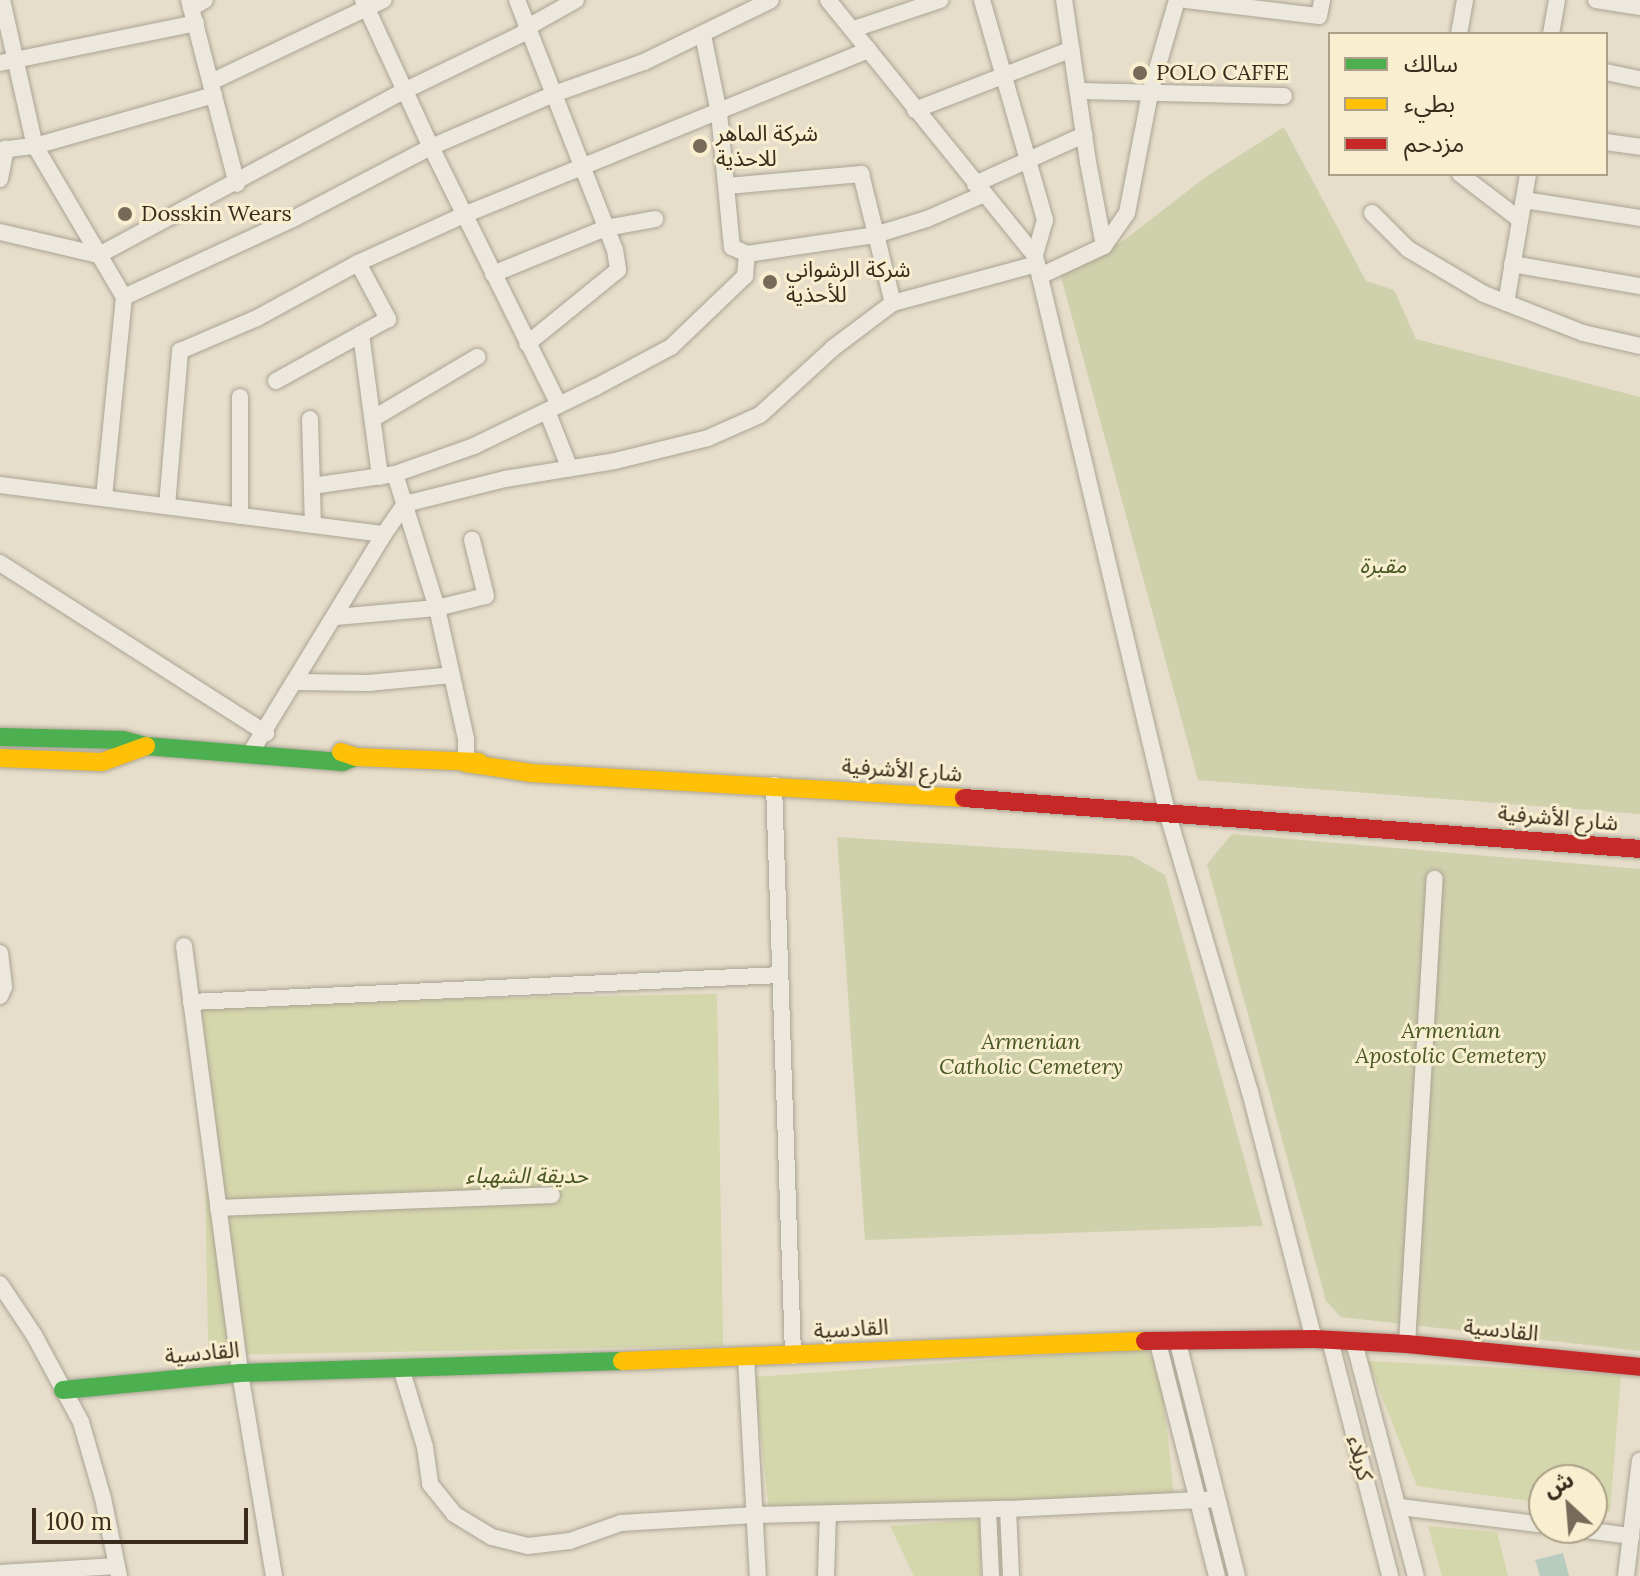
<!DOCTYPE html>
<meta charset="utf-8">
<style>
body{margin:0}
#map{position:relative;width:1640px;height:1576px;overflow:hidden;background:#e6deca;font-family:Lora,"Noto Sans Arabic",serif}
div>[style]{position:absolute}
.green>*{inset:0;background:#d4d6ac;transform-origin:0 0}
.cemetery>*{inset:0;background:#cfd0ac}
.water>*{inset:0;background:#b7cbbf}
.roads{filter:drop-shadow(0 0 2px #aba394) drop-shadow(0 0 2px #aba394)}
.street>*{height:16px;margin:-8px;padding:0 8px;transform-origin:8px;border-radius:8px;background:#ede8dd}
.fast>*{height:18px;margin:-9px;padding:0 9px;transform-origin:9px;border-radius:9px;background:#4caf50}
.slow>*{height:18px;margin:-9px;padding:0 9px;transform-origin:9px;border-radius:9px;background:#ffc107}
.jam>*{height:18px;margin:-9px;padding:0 9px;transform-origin:9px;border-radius:9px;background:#c62828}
.dots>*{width:22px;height:22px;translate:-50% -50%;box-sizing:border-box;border:4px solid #f8eed0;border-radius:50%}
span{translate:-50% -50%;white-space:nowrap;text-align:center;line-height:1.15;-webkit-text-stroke:6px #f8eed0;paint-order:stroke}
.poi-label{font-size:22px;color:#3a2b1c}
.left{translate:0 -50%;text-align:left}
.park-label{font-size:22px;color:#485721;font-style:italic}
.street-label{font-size:22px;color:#3a2b1c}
.legend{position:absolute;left:1328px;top:32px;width:280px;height:144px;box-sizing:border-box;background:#f8eed0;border:2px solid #aca088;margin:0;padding:10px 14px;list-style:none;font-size:24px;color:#3a2b1c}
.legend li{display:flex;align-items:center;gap:16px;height:40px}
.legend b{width:40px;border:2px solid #aca088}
.north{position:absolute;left:1528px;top:1464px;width:80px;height:80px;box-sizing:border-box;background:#f8eed0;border:2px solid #aca088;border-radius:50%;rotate:334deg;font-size:22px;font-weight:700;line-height:32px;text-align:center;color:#3a2b1c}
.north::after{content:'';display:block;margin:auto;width:28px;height:36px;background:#766a59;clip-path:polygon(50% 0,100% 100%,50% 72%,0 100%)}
.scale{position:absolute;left:32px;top:1508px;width:216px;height:36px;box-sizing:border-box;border:4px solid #3a2b1c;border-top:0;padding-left:10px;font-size:24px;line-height:28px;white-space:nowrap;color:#3a2b1c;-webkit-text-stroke:6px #f8eed0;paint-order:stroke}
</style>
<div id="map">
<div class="green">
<i style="left:717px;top:994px;width:352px;height:515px;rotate:89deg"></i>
<i style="clip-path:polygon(1146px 1348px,1161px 1372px,1174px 1496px,769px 1509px,754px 1377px)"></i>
<i style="clip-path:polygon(1368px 1361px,1621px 1374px,1610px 1512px,1592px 1509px,1592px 1480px,1544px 1480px,1544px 1503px,1417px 1486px)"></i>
<i style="clip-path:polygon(980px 1519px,981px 1576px,914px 1576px,890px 1526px)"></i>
<i style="clip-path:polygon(1428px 1526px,1497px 1532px,1508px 1576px,1442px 1576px)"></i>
</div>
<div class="cemetery">
<i style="clip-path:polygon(1284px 127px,1366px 281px,1394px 290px,1416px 339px,1640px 397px,1640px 814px,1198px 780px,1060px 273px,1123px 241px,1207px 176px)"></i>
<i style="clip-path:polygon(1232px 834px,1640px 869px,1640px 1351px,1341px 1317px,1326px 1301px,1207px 864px)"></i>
<i style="clip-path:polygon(837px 837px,1132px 856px,1165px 875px,1263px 1226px,865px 1240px)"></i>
</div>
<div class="water">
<i style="clip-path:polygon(1563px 1553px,1569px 1576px,1540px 1576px,1535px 1560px)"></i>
</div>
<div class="roads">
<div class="street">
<i style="left:2px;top:0;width:150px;rotate:77.3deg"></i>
<i style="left:35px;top:146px;width:175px;rotate:59.5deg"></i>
<i style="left:124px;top:297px;width:202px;rotate:95.7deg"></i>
<i style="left:189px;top:0;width:190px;rotate:75.4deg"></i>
<i style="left:363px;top:0;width:162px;rotate:65.2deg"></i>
<i style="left:431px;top:147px;width:288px;rotate:63.6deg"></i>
<i style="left:517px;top:0;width:269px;rotate:68.6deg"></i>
<i style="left:615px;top:250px;width:20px;rotate:81deg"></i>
<i style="left:618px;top:270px;width:117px;rotate:140.9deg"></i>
<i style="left:828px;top:0;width:329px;rotate:51deg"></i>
<i style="left:1035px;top:256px;width:571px;rotate:76.64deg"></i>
<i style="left:1167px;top:812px;width:292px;rotate:73.5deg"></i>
<i style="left:1250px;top:1092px;width:255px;rotate:75.5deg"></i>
<i style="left:982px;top:0;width:229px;rotate:74deg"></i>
<i style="left:1045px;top:220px;width:37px;rotate:106deg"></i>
<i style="left:1186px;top:0;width:134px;rotate:6.9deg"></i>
<i style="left:1319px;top:16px;width:16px;rotate:-79deg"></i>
<i style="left:1596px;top:0;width:45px;rotate:9deg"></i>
<i style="left:191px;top:8px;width:16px;rotate:-30deg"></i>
<i style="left:854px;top:29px;width:91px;rotate:-18.6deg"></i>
<i style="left:1459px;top:34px;width:35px;rotate:-80deg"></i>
<i style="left:1551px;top:34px;width:35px;rotate:-80deg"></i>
<i style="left:703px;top:35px;width:80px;rotate:78.4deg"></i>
<i style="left:719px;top:113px;width:135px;rotate:84.5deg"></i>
<i style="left:732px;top:247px;width:17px;rotate:25deg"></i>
<i style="left:0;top:63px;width:200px;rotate:-11.5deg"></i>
<i style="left:1606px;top:72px;width:35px;rotate:12deg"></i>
<i style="left:211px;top:82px;width:191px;rotate:-25.4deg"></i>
<i style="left:1079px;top:91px;width:205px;rotate:1.4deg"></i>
<i style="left:915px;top:110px;width:168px;rotate:-21.2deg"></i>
<i style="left:1606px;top:142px;width:34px;rotate:8deg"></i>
<i style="left:0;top:150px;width:35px;rotate:-7deg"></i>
<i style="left:35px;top:146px;width:186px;rotate:-15.9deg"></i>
<i style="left:1460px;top:174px;width:74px;rotate:37.3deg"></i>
<i style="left:0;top:179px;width:31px;rotate:-79deg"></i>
<i style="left:975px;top:184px;width:120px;rotate:-24.2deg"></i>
<i style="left:727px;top:186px;width:135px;rotate:-5.1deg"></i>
<i style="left:861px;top:174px;width:133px;rotate:76.1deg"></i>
<i style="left:1524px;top:200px;width:117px;rotate:8.8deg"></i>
<i style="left:1372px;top:213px;width:51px;rotate:45deg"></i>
<i style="left:1408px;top:249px;width:88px;rotate:30.6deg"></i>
<i style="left:1484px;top:294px;width:106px;rotate:21.5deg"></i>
<i style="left:1583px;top:333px;width:58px;rotate:12.8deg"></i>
<i style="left:0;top:232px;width:102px;rotate:13.1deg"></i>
<i style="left:99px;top:255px;width:349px;rotate:-28.3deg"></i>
<i style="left:406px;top:90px;width:129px;rotate:-25.8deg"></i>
<i style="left:522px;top:34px;width:9px;rotate:-49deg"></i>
<i style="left:528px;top:27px;width:55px;rotate:-29.4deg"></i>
<i style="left:1104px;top:246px;width:40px;rotate:-55.1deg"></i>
<i style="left:1127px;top:213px;width:122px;rotate:-79.1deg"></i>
<i style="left:1150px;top:93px;width:97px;rotate:-73.8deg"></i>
<i style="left:358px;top:263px;width:64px;rotate:61.8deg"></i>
<i style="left:388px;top:319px;width:31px;rotate:151deg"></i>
<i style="left:361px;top:334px;width:144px;rotate:82.4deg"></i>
<i style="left:1512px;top:264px;width:130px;rotate:9.8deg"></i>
<i style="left:493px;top:274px;width:122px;rotate:-22.2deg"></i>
<i style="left:606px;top:228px;width:50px;rotate:-10.4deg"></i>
<i style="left:1040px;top:276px;width:71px;rotate:-25.1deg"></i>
<i style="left:1104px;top:246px;width:86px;rotate:-100.8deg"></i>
<i style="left:1088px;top:162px;width:164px;rotate:-98.4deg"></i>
<i style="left:124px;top:297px;width:186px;rotate:-24.8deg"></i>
<i style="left:293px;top:219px;width:156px;rotate:-27.6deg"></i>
<i style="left:431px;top:147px;width:134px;rotate:-23.3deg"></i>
<i style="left:554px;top:94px;width:96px;rotate:-19.6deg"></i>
<i style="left:644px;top:62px;width:141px;rotate:-26deg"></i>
<i style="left:1506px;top:303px;width:131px;rotate:-80.3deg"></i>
<i style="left:276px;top:381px;width:97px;rotate:-28.9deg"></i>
<i style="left:240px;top:397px;width:119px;rotate:90deg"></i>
<i style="left:547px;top:411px;width:62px;rotate:68.4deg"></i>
<i style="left:374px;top:418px;width:120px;rotate:-30.6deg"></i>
<i style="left:310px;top:419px;width:106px;rotate:88.4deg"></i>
<i style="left:395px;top:474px;width:140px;rotate:72.6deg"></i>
<i style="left:437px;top:608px;width:134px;rotate:77.5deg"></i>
<i style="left:466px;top:739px;width:24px;rotate:90deg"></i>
<i style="left:0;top:485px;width:387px;rotate:7.3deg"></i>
<i style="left:312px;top:486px;width:84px;rotate:-8.2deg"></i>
<i style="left:395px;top:474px;width:84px;rotate:-19.5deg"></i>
<i style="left:474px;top:446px;width:136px;rotate:-25.8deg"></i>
<i style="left:596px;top:387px;width:85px;rotate:-28.1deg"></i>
<i style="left:671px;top:347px;width:103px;rotate:-43.8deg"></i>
<i style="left:745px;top:276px;width:22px;rotate:-85deg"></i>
<i style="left:747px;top:254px;width:129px;rotate:-8.4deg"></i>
<i style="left:875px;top:235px;width:54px;rotate:-17.1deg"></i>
<i style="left:927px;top:219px;width:62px;rotate:-23.7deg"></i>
<i style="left:167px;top:506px;width:156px;rotate:-85.2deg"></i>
<i style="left:180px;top:351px;width:84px;rotate:-23.2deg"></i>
<i style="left:257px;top:318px;width:115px;rotate:-28.6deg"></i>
<i style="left:358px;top:263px;width:116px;rotate:-24.4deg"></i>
<i style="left:464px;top:215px;width:437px;rotate:-22.2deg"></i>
<i style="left:0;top:563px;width:316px;rotate:32.6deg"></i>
<i style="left:336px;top:617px;width:101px;rotate:-5.1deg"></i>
<i style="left:437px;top:608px;width:50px;rotate:-13.8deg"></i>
<i style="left:486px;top:596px;width:58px;rotate:-104deg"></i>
<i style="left:297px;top:682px;width:71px;rotate:0.8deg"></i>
<i style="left:368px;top:683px;width:84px;rotate:-5.4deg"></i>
<i style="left:251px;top:752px;width:255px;rotate:-58.6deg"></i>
<i style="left:384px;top:534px;width:37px;rotate:-55deg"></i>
<i style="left:405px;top:504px;width:103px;rotate:-14deg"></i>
<i style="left:505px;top:479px;width:111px;rotate:-9.3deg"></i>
<i style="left:615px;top:461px;width:96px;rotate:-13.9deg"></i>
<i style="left:708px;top:438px;width:57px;rotate:-23.9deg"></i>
<i style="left:760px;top:415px;width:99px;rotate:-42.5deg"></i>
<i style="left:833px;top:348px;width:75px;rotate:-36.9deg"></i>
<i style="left:893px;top:303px;width:149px;rotate:-15.2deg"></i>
<i style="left:774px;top:785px;width:571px;rotate:88.09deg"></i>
<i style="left:184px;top:946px;width:431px;rotate:82.5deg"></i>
<i style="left:240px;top:1373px;width:206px;rotate:80.5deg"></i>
<i style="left:0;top:953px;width:34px;rotate:83deg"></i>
<i style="left:4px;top:987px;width:10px;rotate:114deg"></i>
<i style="left:191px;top:1002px;width:590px;rotate:-2.62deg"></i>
<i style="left:218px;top:1208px;width:334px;rotate:-2.2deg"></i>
<i style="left:0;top:1284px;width:61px;rotate:56.3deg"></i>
<i style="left:34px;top:1335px;width:99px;rotate:61.6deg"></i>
<i style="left:81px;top:1422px;width:79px;rotate:73.9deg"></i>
<i style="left:103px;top:1498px;width:80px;rotate:78.4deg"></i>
<i style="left:1330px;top:1340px;width:244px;rotate:75.7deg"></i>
<i style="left:1354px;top:1342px;width:242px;rotate:75.2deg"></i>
<i style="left:1158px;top:1343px;width:240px;rotate:75.8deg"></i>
<i style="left:1178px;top:1343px;width:240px;rotate:75.8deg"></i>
<i style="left:1407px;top:1344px;width:466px;rotate:-86.6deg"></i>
<i style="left:746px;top:1357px;width:219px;rotate:86.9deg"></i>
<i style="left:401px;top:1368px;width:83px;rotate:73.1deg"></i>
<i style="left:425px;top:1447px;width:37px;rotate:82deg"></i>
<i style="left:430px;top:1484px;width:38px;rotate:51deg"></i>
<i style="left:454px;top:1514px;width:44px;rotate:31.2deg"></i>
<i style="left:492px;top:1537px;width:37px;rotate:14deg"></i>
<i style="left:528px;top:1546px;width:42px;rotate:-6.8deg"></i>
<i style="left:570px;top:1541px;width:54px;rotate:-19.4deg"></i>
<i style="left:621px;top:1523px;width:134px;rotate:-3.4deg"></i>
<i style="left:755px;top:1515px;width:253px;rotate:-1.4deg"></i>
<i style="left:1008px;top:1509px;width:209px;rotate:-2.7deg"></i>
<i style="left:1400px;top:1507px;width:145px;rotate:7.1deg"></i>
<i style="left:1008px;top:1509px;width:67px;rotate:87.4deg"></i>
<i style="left:988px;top:1510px;width:66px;rotate:87.4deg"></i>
<i style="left:1570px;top:1528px;width:62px;rotate:7.5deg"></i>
<i style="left:0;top:1573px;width:117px;rotate:-3.4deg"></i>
<i style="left:826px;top:1576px;width:62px;rotate:-88.2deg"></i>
<i style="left:1626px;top:1576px;width:116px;rotate:-83.1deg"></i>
</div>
<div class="fast">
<i style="left:0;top:737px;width:123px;rotate:1.4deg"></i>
<i style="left:123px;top:740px;width:24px;rotate:15deg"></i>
<i style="left:146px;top:746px;width:197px;rotate:4.7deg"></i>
<i style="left:342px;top:762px;width:15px;rotate:-20deg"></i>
<i style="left:63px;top:1390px;width:178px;rotate:-5.5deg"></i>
<i style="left:240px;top:1373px;width:382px;rotate:-1.8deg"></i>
</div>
<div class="slow">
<i style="left:341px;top:752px;width:16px;rotate:18deg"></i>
<i style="left:356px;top:757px;width:123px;rotate:2.3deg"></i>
<i style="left:0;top:758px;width:102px;rotate:2.2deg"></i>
<i style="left:102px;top:762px;width:47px;rotate:-20deg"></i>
<i style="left:466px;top:763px;width:66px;rotate:8.7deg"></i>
<i style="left:531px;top:773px;width:434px;rotate:3.3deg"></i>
<i style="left:622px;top:1361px;width:523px;rotate:-2.19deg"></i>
</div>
<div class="jam">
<i style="left:964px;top:798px;width:678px;rotate:4.31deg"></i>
<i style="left:1145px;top:1341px;width:169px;rotate:-0.7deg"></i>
<i style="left:1314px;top:1339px;width:93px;rotate:3.1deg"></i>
<i style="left:1407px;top:1344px;width:234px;rotate:5.6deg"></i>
</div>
</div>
<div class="dots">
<i style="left:1140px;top:73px;background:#766a59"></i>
<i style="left:700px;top:146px;background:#766a59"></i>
<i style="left:125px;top:214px;background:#766a59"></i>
<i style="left:770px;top:282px;background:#766a59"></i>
</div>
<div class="poi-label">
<span class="left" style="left:1156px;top:73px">POLO CAFFE</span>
<span class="left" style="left:716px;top:146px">شركة الماهر<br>للاحذية</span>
<span class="left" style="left:141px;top:214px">Dosskin Wears</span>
<span class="left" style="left:786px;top:282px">شركة الرشواني<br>للأحذية</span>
</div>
<div class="park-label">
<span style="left:1383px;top:566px">مقبرة</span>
<span style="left:1451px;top:1043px">Armenian<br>Apostolic Cemetery</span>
<span style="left:1031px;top:1054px">Armenian<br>Catholic Cemetery</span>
<span style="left:527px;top:1176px">حديقة الشهباء</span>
</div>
<div class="street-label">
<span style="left:902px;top:770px;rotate:4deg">شارع الأشرفية</span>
<span style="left:1558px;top:818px;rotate:5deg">شارع الأشرفية</span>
<span style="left:851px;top:1329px;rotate:-3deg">القادسية</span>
<span style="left:1501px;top:1330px;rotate:6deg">القادسية</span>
<span style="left:202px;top:1353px;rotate:-5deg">القادسية</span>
<span style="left:1360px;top:1458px;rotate:76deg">كربلاء</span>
</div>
<ul class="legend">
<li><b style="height:10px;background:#4caf50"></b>سالك</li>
<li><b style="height:10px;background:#ffc107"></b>بطيء</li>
<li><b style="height:10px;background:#c62828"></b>مزدحم</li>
</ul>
<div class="north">ش</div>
<div class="scale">100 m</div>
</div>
